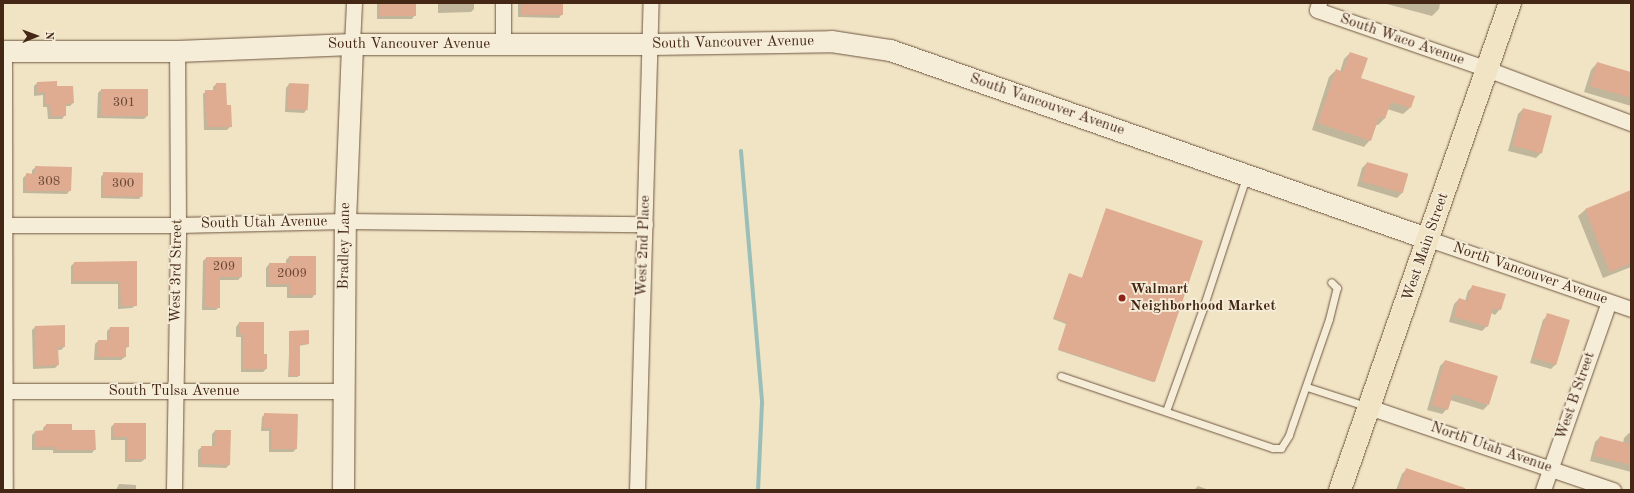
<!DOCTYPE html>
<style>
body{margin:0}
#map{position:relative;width:1634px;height:493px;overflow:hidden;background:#f1e4c4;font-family:"Old Standard TT",serif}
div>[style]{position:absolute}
.shadow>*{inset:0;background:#0003}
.stream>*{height:4px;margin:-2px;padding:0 2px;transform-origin:2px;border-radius:2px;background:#9bbeb8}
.building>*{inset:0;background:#e0ac91;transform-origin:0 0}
.roads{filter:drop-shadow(0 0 1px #6f5641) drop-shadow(0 0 1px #6f5641)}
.lane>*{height:7px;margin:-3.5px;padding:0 3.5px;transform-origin:3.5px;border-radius:3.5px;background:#f6edd9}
.street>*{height:15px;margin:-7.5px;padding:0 7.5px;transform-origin:7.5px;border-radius:7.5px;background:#f6edd9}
.secondary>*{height:21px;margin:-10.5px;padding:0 10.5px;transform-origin:10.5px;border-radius:10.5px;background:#f6edd9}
.primary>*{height:22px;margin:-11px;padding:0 11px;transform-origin:11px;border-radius:11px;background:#f1e4c4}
.dots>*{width:11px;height:11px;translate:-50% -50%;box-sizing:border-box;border:2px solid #f6edd9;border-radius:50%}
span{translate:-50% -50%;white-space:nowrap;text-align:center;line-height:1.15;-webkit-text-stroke:3.5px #f6edd9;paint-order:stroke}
.number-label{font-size:13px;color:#6b4834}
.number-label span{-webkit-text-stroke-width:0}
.street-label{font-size:15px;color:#442715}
.poi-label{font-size:15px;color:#442715;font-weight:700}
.left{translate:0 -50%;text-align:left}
.frame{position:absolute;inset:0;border:4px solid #442715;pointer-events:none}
.north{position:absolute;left:16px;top:16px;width:40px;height:40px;-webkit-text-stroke:3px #f6edd9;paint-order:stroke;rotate:89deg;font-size:11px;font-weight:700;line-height:16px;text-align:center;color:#442715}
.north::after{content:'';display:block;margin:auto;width:14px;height:18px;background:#442715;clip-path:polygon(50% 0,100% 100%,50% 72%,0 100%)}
</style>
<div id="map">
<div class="shadow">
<i style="clip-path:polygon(377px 3px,415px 3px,415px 15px,412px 19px,377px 19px)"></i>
<i style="clip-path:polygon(438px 3px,474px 3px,474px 9px,471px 12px,438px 13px)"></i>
<i style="clip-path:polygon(518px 3px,562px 3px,562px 14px,559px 18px,518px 17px)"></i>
<i style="clip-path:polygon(1383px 3px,1440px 3px,1439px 9px,1432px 16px)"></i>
<i style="clip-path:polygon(1350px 53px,1360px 79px,1410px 108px,1403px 114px,1387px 109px,1384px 119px,1378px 125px,1376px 125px,1370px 140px,1364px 147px,1312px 130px,1329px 77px,1336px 70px,1340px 72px,1344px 59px)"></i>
<i style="clip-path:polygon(1597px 63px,1630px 73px,1631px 71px,1631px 106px,1584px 92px,1591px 70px)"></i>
<i style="clip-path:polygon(37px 83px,73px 103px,70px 106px,65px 106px,65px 115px,62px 119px,48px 119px,47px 107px,43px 107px,43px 95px,34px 96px,34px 86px)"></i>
<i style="clip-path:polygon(216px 84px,226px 106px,231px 126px,227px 130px,204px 130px,203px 94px,206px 91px,213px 91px,213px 87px)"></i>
<i style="clip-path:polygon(289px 84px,307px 109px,304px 113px,285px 112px,286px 88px)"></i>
<i style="clip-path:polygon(101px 90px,147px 116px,144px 119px,97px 118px,98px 93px)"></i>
<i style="clip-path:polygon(1523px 109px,1541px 153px,1536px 158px,1508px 151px,1518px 114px)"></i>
<i style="clip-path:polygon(1367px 163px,1407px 175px,1402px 193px,1397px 198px,1357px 186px,1362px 168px)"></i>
<i style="clip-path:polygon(36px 167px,70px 190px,67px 194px,23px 193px,23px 178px,27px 174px,32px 174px,32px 170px)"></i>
<i style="clip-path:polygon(104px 173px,142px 195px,139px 199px,101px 198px,101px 177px)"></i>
<i style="clip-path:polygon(1631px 191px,1631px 267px,1603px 278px,1578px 216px,1585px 210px)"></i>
<i style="clip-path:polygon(1106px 209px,1154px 381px,1153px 382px,1058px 350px,1066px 324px,1053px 319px,1068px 276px,1069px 274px,1082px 278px)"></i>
<i style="clip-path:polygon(289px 257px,315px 294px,312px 298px,287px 298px,287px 287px,266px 287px,266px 268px,269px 264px,286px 264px,286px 260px)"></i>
<i style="clip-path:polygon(206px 258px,241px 277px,238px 280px,219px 280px,219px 307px,216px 310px,202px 310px,203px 261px)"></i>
<i style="clip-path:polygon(136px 262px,136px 305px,132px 308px,118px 309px,118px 284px,71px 284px,71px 266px,74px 263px)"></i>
<i style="clip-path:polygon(1473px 286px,1500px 309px,1495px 315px,1491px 313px,1487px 326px,1482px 331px,1449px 322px,1454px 304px,1459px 299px,1465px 301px,1468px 291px)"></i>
<i style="clip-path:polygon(1548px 315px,1556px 364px,1551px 369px,1530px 363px,1543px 320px)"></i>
<i style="clip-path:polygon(239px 323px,263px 355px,266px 369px,263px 372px,241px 372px,241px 337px,236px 337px,236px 327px)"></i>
<i style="clip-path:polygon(35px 327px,64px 347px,61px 350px,57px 350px,58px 365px,55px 368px,33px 369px,32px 330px)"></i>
<i style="clip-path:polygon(110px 328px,128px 346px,125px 350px,125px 357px,121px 360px,94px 360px,95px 344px,98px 341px,107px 341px,107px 331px)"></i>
<i style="clip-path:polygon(290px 332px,308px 344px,299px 346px,298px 377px,288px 377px)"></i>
<i style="clip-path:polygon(1445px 361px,1488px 405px,1483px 410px,1450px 400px,1447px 409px,1442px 414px,1427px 410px,1440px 366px)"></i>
<i style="clip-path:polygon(265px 414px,296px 449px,293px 452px,269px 452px,269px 431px,261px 431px,262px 417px)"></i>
<i style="clip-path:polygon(114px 424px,145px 424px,145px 459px,141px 462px,125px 462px,125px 440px,111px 440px,111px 427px)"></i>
<i style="clip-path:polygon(46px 425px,71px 431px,95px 449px,92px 453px,53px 453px,53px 450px,32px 450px,32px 435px,35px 432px,43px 432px,43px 428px)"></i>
<i style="clip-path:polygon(215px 431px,230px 464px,226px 468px,198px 467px,198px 450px,202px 447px,212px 447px,212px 434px)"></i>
<i style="clip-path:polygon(1629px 433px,1631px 434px,1631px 472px,1590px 461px,1595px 442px,1600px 437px,1623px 443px,1624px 438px)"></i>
<i style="clip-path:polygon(1407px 469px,1450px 490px,1396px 490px,1402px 474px)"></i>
<i style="clip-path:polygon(119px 484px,136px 485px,136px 490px,116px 490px)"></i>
<i style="clip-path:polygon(1198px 486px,1209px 490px,1194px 490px)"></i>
</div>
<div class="stream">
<i style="left:741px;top:151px;width:253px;rotate:85.2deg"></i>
<i style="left:762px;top:403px;width:87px;rotate:92.6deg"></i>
</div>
<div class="building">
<i style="left:380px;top:3px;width:36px;height:13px"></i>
<i style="left:521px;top:3px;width:42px;height:12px"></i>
<i style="clip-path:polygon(1350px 52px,1368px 58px,1361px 78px,1415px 96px,1411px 108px,1391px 102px,1385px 119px,1379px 117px,1371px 141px,1318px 123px,1336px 69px,1343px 72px)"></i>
<i style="clip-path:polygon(1597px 62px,1631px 72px,1631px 98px,1590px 86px)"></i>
<i style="clip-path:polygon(57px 81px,57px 86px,73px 86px,74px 103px,66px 104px,66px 116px,51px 116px,50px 104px,46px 104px,45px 92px,37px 93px,37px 82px)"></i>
<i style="clip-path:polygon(216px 83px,226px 83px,227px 105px,231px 105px,232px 127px,207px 127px,205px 90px,216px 90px)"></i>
<i style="left:289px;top:83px;width:20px;height:26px;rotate:3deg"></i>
<i style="left:101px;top:89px;width:47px;height:27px"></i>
<i style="left:1523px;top:108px;width:30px;height:39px;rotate:15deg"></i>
<i style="left:1367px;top:162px;width:43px;height:20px;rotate:16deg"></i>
<i style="clip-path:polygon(35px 166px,72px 167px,71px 191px,26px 191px,26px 173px,35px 174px)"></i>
<i style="left:103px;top:172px;width:40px;height:24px;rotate:1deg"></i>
<i style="clip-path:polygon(1631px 190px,1631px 263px,1610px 272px,1585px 209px)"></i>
<i style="clip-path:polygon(1106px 208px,1203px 241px,1155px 382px,1058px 349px,1067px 323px,1054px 318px,1069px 273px,1082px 278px)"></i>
<i style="clip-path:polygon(289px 256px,316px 256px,316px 295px,290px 295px,290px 284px,269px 284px,269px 263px,289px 263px)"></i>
<i style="clip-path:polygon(206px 257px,242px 257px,242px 277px,220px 277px,220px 308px,205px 307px)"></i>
<i style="clip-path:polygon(137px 261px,137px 306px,121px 306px,120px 281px,74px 281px,74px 262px)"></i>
<i style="clip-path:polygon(1472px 285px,1506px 294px,1501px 310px,1493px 308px,1488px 327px,1454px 317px,1459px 298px,1468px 301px)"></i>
<i style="left:1547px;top:313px;width:24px;height:47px;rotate:17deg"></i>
<i style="clip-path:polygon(239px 322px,264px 322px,264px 354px,267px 354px,267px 369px,243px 369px,243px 334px,239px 334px)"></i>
<i style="clip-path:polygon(65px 325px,65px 347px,58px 347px,59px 365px,36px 366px,35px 326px)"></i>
<i style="clip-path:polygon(110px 327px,129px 327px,129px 347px,126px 347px,126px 357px,97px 357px,98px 340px,110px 340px)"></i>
<i style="clip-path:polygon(309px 330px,309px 344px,300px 345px,300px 376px,289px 376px,289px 331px)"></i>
<i style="clip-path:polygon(1445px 360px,1498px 376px,1489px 405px,1453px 394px,1448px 410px,1432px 405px)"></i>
<i style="clip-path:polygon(264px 413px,298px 414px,297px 449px,272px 449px,272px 428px,264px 428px)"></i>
<i style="clip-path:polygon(114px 423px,146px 423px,146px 459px,128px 459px,128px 437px,114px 437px)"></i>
<i style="clip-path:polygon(46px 424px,72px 424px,72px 430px,95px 430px,96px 450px,56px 450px,56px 447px,35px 447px,35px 431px,46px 430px)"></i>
<i style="clip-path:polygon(215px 430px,231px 430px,230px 465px,201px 464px,201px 446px,215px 446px)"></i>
<i style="clip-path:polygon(1600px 436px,1631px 444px,1631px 465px,1594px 456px)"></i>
<i style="clip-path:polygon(1406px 468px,1465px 488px,1465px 490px,1399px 490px)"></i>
</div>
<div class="roads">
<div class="lane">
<i style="left:1061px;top:376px;width:224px;rotate:18.8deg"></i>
<i style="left:1273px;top:448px;width:8px"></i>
<i style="left:1281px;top:448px;width:15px;rotate:-58deg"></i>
<i style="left:1289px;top:435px;width:13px;rotate:-72deg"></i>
<i style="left:1293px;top:423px;width:110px;rotate:-70.9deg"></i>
<i style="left:1329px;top:319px;width:32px;rotate:-76deg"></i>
<i style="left:1337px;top:288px;width:8px;rotate:-135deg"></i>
<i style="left:1307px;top:387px;width:62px;rotate:17.9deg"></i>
<i style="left:1166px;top:411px;width:106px;rotate:-70.2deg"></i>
<i style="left:1202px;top:311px;width:141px;rotate:-71.8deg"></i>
</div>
<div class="street">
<i style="left:503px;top:3px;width:42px;rotate:90deg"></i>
<i style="left:1319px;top:3px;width:7px;rotate:106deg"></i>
<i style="left:1317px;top:10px;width:180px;rotate:19.1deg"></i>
<i style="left:1487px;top:69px;width:154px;rotate:20.6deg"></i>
<i style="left:352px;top:44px;width:41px;rotate:-87.2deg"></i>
<i style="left:4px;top:51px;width:439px;rotate:89.9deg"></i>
<i style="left:3px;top:225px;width:175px"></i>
<i style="left:178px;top:225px;width:167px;rotate:-1.4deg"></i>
<i style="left:345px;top:221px;width:300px;rotate:0.6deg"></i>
<i style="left:1429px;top:239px;width:214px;rotate:19.1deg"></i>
<i style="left:3px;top:391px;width:342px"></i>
<i style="left:1369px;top:407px;width:258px;rotate:18.8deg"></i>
<i style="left:174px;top:490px;width:265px;rotate:-89.1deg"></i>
<i style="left:178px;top:225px;width:174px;rotate:-90.3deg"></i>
<i style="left:637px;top:490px;width:487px;rotate:-88.4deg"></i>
<i style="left:1543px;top:490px;width:199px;rotate:-70.7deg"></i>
</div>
<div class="secondary">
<i style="left:3px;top:51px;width:174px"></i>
<i style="left:177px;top:51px;width:175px;rotate:-2.3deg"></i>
<i style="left:352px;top:44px;width:298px"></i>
<i style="left:650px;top:44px;width:181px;rotate:-0.9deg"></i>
<i style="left:831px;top:41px;width:60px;rotate:8.7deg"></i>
<i style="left:890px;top:50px;width:571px;rotate:19.32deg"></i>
<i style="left:343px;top:490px;width:269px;rotate:-89.6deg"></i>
<i style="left:345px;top:221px;width:177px;rotate:-87.7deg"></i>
</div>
<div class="primary">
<i style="left:1340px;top:490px;width:516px;rotate:-70.76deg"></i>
</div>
</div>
<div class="dots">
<i style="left:1122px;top:298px;background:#8f2418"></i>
</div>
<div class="number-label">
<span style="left:124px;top:103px">301</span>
<span style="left:49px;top:182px">308</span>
<span style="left:123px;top:184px">300</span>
<span style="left:224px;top:267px">209</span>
<span style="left:292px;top:274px">2009</span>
</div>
<div class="street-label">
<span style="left:1402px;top:40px;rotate:19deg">South Waco Avenue</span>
<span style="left:733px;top:43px;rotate:-1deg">South Vancouver Avenue</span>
<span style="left:409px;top:45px">South Vancouver Avenue</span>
<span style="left:1047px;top:105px;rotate:19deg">South Vancouver Avenue</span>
<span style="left:264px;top:223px;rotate:-1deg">South Utah Avenue</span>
<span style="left:345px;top:246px;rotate:-89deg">Bradley Lane</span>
<span style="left:644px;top:246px;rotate:-88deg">West 2nd Place</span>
<span style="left:1426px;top:247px;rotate:-71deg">West Main Street</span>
<span style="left:177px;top:271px;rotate:-89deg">West 3rd Street</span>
<span style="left:1530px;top:274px;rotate:19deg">North Vancouver Avenue</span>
<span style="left:174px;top:392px">South Tulsa Avenue</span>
<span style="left:1576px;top:396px;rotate:-71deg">West B Street</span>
<span style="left:1491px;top:448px;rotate:19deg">North Utah Avenue</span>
</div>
<div class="poi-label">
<span class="left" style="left:1130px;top:298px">Walmart<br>Neighborhood Market</span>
</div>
<div class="frame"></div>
<div class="north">N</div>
</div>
